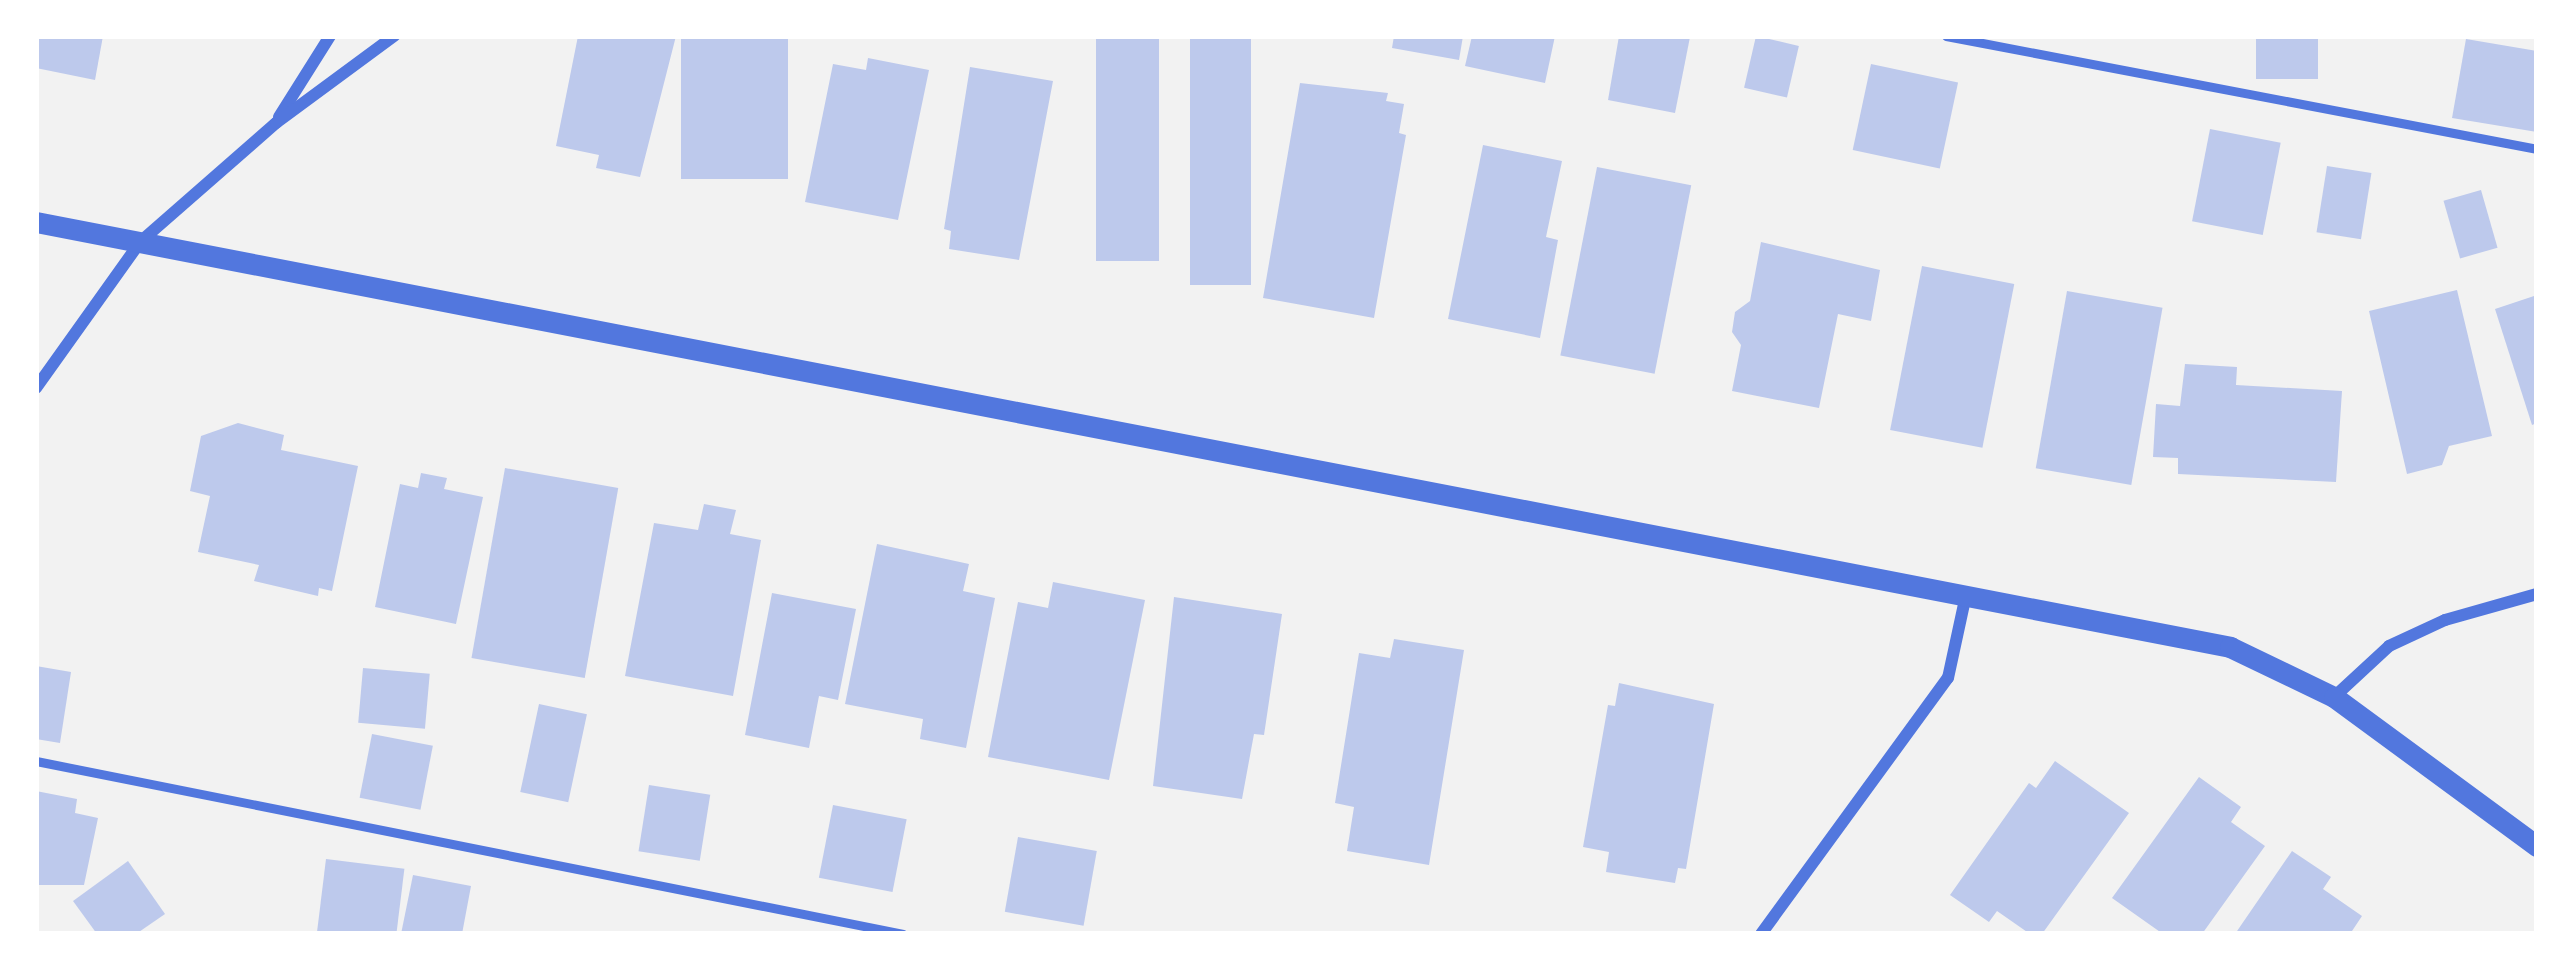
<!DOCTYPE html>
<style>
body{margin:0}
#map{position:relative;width:2573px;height:970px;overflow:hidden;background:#f2f2f2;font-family:Commissioner,sans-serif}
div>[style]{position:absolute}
.building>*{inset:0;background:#bdc9ec;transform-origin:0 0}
.service>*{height:9px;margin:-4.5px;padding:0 4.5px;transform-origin:4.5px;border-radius:4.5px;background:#5277de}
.minor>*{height:12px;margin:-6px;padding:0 6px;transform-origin:6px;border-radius:6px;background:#5277de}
.tertiary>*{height:21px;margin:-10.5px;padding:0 10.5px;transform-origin:10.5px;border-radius:10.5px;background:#5277de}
span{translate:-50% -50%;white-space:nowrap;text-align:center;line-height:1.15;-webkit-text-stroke:9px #fff;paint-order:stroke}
.frame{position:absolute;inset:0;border:39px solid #fff;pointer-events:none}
</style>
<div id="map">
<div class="building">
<i style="clip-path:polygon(36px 36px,103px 36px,95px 80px,36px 68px)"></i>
<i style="clip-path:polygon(578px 36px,676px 36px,640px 177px,596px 168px,599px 155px,556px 146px)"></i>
<i style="left:681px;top:36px;width:107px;height:143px"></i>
<i style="left:1096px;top:36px;width:63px;height:225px"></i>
<i style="left:1190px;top:36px;width:61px;height:249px"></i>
<i style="clip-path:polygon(1394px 36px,1463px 36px,1459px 60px,1392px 48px)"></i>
<i style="clip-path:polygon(1472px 36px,1555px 36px,1545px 83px,1465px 66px)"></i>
<i style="clip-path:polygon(1619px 36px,1690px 37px,1675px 113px,1608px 100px)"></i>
<i style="left:1756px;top:36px;width:44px;height:53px;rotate:13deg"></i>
<i style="left:2256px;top:36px;width:62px;height:43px"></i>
<i style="clip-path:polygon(2466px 39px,2537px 51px,2537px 132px,2452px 118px)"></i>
<i style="clip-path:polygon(868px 58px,929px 70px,898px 220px,805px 202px,833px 64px,866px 70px)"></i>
<i style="left:1871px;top:64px;width:89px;height:88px;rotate:12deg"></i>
<i style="clip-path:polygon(970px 67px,1053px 81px,1019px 260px,949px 249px,951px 231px,944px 229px)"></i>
<i style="clip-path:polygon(1300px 83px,1388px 93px,1386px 101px,1404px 104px,1399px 133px,1406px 135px,1374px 318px,1263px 298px)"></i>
<i style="left:2210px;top:129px;width:72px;height:94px;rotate:11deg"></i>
<i style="clip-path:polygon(1483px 145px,1562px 161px,1546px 237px,1558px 240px,1540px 338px,1448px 319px)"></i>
<i style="left:2327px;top:166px;width:45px;height:67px;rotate:9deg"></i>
<i style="left:1597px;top:167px;width:96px;height:192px;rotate:11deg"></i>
<i style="left:2481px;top:190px;width:60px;height:39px;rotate:74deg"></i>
<i style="clip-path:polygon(1761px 242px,1880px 270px,1871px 321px,1838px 314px,1819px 408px,1732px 391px,1741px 345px,1732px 332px,1735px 312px,1750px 301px)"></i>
<i style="left:1922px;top:266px;width:94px;height:167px;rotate:11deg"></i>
<i style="clip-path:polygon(2457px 290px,2492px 436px,2449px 446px,2442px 465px,2407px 474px,2369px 311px)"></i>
<i style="left:2067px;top:291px;width:97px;height:180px;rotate:10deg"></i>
<i style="clip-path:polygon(2537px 295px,2537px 423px,2532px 425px,2495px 309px)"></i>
<i style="clip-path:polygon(2185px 364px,2237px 367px,2236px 385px,2342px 391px,2336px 482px,2178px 474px,2178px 458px,2153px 457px,2156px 404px,2180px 406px)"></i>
<i style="clip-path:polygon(238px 423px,284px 435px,281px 450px,358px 466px,332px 591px,319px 588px,318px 596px,254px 581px,259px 565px,198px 552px,210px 496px,190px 491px,201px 436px)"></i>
<i style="left:505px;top:468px;width:115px;height:193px;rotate:10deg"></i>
<i style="clip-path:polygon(421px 473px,447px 478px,444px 489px,483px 497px,456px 624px,375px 607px,400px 484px,418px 488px)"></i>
<i style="clip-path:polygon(704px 504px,736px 510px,730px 534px,761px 540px,733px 696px,625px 676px,654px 523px,698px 530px)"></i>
<i style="clip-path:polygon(877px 544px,969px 564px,963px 591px,995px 598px,966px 748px,920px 739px,923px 719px,845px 704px)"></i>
<i style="clip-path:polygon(1053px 582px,1145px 600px,1109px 780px,988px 757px,1018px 602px,1048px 608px)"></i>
<i style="clip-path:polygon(772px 593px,856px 609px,838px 700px,819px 696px,809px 748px,745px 735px)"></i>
<i style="clip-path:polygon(1174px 597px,1282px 614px,1264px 735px,1254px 734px,1242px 799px,1153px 786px)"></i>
<i style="clip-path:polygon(1394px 639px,1464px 650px,1429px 865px,1347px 851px,1354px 807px,1335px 803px,1359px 653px,1390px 658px)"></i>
<i style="clip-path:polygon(36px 666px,71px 672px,60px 743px,36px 739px)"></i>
<i style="left:363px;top:668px;width:67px;height:55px;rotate:5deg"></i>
<i style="clip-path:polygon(1619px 683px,1714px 704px,1686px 869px,1678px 868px,1675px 883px,1606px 872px,1609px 852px,1583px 847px,1608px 705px,1615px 706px)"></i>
<i style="left:539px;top:704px;width:49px;height:90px;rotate:12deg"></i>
<i style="left:372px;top:734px;width:62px;height:65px;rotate:11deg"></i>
<i style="clip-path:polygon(2055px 761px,2129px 813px,2042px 934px,2030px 934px,1997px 911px,1989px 922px,1950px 895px,2029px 783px,2036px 788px)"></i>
<i style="clip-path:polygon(2199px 777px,2241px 807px,2231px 822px,2265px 846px,2202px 934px,2163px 934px,2112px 898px)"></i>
<i style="left:649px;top:785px;width:62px;height:67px;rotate:9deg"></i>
<i style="clip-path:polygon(36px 791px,77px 799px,75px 813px,98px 818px,84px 885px,36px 885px)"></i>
<i style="left:833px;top:805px;width:75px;height:74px;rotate:11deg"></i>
<i style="left:1018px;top:837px;width:80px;height:76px;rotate:10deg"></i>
<i style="clip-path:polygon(2292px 851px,2331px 877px,2323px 889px,2362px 916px,2350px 934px,2235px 934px)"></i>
<i style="left:326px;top:859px;width:79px;height:73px;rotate:7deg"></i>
<i style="clip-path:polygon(128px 861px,165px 914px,136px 934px,97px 934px,73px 901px)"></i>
<i style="clip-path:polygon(413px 875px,471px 886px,462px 934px,401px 934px)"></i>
</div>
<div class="service">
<i style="left:1946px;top:36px;width:602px;rotate:10.82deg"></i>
<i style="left:36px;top:761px;width:884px;rotate:11.28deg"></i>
</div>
<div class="minor">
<i style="left:279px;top:117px;width:96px;rotate:-57.8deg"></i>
<i style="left:36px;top:388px;width:179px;rotate:-54.5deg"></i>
<i style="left:140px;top:242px;width:181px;rotate:-41.2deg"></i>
<i style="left:276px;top:123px;width:147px;rotate:-36.4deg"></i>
<i style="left:2334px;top:697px;width:75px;rotate:-42.8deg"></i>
<i style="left:2389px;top:646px;width:62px;rotate:-24.9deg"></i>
<i style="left:2445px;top:620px;width:96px;rotate:-15.8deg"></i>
<i style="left:1761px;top:934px;width:317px;rotate:-53.9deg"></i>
<i style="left:1948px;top:678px;width:85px;rotate:-77.8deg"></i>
</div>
<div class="tertiary">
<i style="left:36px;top:222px;width:2235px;rotate:10.96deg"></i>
<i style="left:2230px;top:647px;width:115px;rotate:25.7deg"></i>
<i style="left:2334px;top:697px;width:252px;rotate:36.3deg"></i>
</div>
<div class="frame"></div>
</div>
